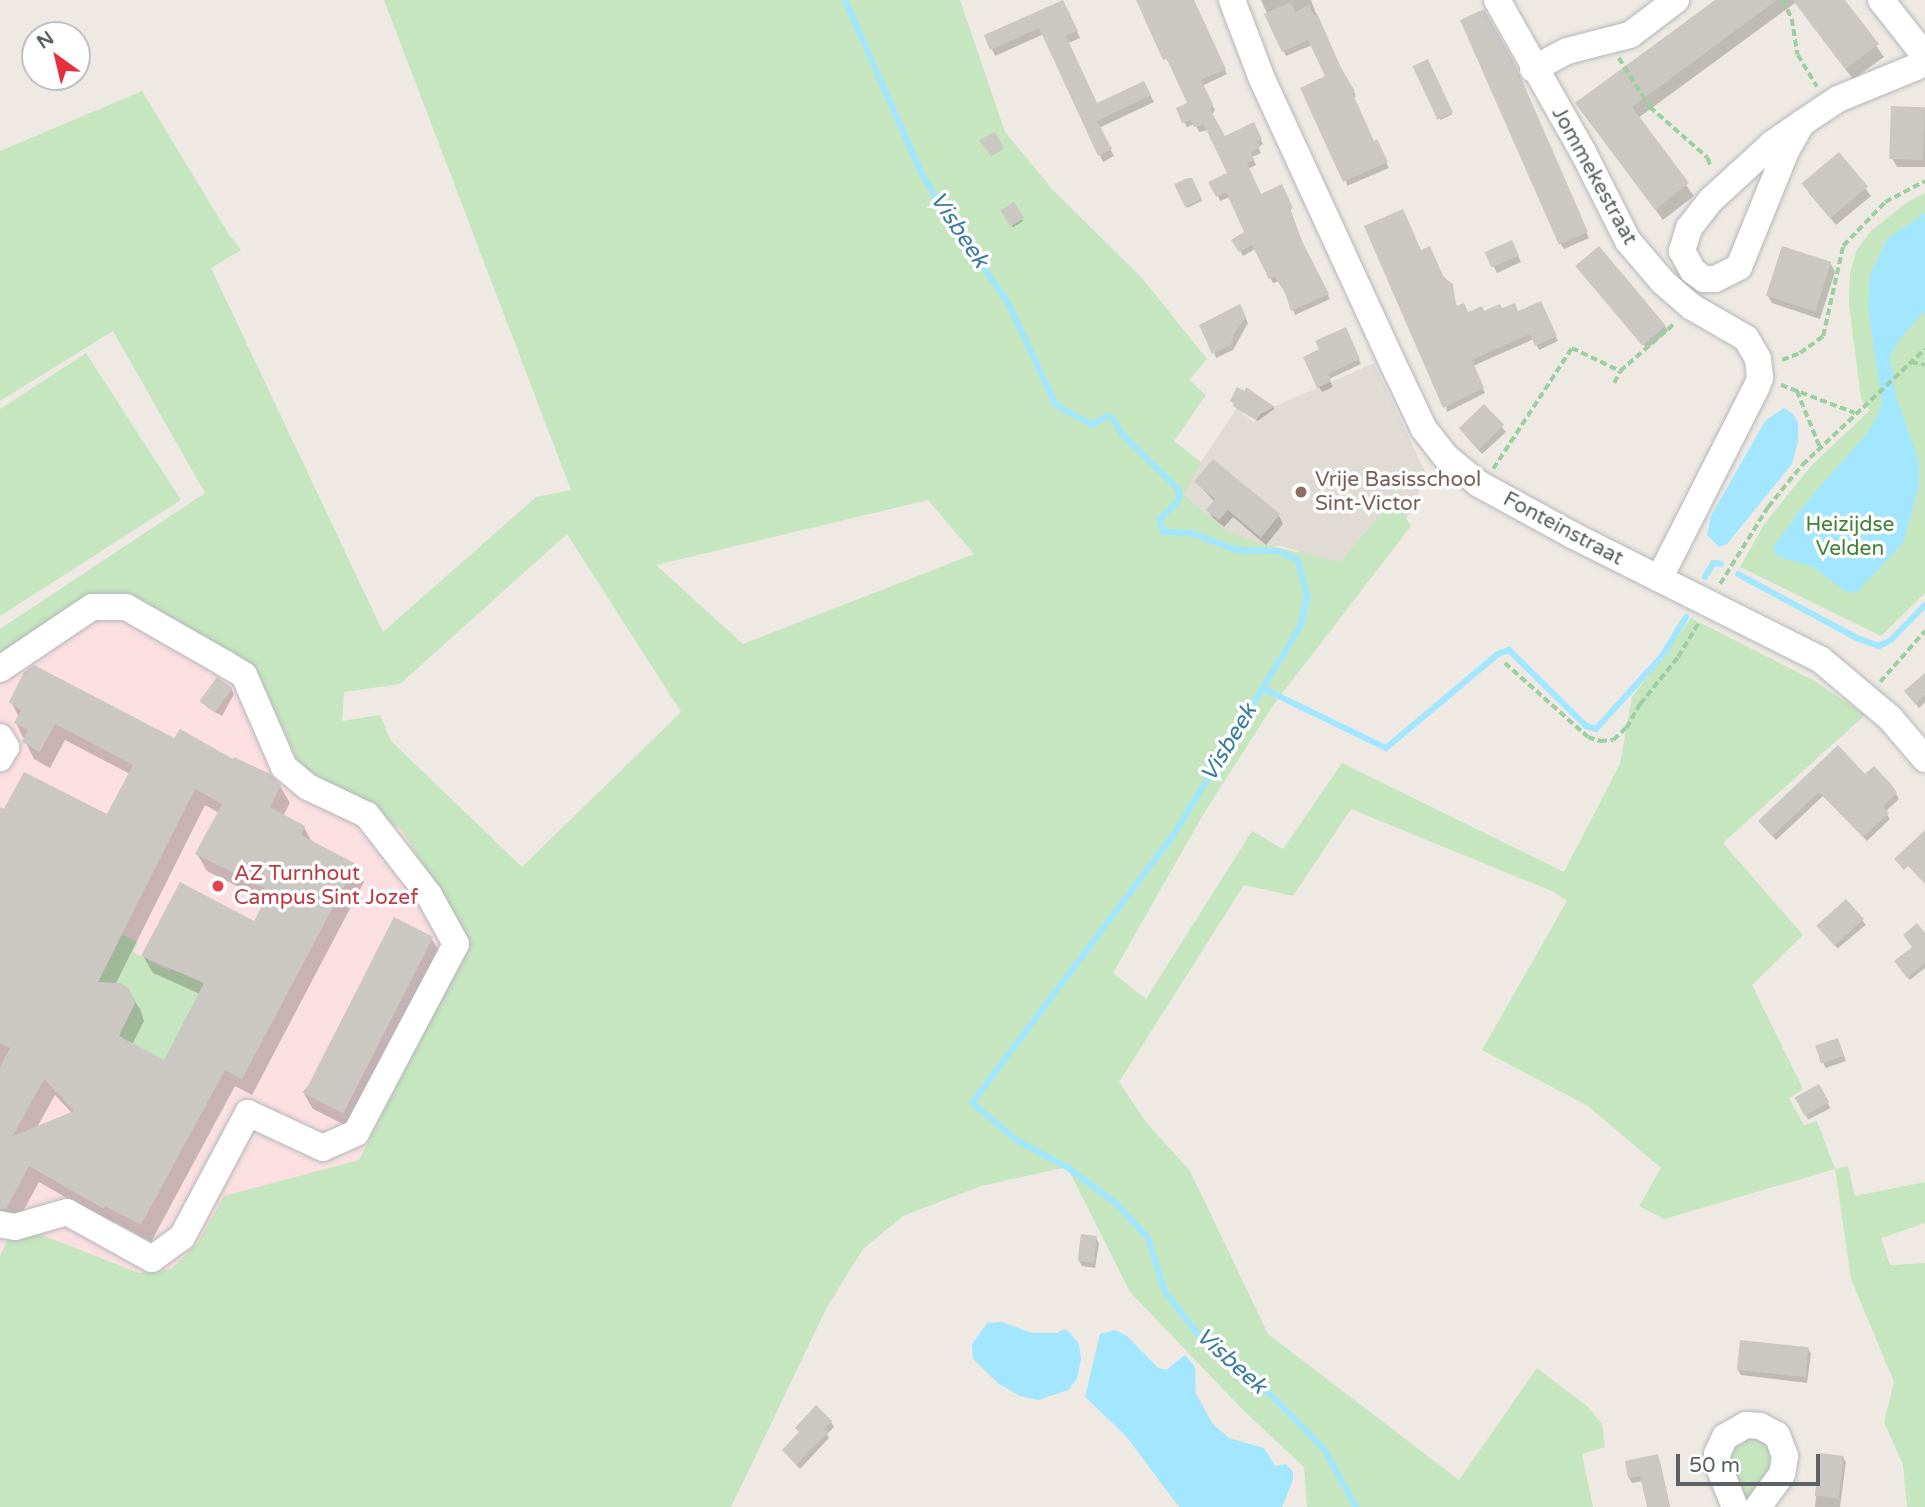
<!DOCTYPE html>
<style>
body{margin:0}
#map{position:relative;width:1925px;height:1507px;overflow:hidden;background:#eeeae3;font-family:"Varela Round",sans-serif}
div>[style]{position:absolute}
.education>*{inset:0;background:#e0dbd4}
.medical>*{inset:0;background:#fbdfe1}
.green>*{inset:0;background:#c6e6bf}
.water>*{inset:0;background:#a2e6ff}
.shadow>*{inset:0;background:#0003;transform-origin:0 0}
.stream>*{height:6px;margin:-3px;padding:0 3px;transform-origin:3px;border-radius:3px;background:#a2e6ff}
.building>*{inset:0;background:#cbc7c2;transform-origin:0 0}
.path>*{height:3.5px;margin-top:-1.75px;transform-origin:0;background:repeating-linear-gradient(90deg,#9dcea2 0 7px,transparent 0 10.5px)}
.roads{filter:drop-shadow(0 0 2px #b4b7ba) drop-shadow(0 0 2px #b4b7ba)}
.minor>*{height:26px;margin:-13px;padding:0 13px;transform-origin:13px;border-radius:13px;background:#fff}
.dots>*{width:19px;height:19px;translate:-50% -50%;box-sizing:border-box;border:4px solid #fff;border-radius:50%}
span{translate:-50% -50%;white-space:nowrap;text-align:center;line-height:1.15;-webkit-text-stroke:7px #fff;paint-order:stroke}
.street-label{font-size:21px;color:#5b6164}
.education-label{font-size:21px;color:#785e54}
.left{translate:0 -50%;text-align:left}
.park-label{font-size:21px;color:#3f8234}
.health-label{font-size:21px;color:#be3a42}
.water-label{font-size:23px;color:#3b7d9f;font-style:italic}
.north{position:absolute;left:21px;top:21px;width:70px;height:70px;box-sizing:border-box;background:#fff;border:2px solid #bdc0c1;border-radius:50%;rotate:326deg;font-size:19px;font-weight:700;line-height:28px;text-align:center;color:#5b6164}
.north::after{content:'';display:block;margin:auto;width:24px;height:32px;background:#e82f40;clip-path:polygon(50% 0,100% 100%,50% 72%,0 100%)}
.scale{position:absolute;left:1676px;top:1454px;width:144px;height:32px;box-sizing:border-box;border:4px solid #5b6164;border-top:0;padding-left:9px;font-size:21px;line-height:24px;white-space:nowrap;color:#5b6164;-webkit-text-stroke:5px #fff;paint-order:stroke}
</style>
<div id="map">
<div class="education">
<i style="clip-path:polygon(1374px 363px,1425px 472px,1414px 509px,1316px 622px,1304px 557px,1299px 551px,1281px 546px,1263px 547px,1164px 520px,1185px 498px,1183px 489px,1237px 408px,1254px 423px,1262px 412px)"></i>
</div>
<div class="medical">
<i style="clip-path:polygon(145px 534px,343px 692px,341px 721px,563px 1106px,224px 1196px,198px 1243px,171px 1269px,139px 1273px,15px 1224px,0 1256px,0 629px)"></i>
</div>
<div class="green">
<i style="clip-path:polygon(evenodd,384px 0,960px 0,1005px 132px,1052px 189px,1142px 278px,1207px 359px,1189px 380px,1206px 395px,1174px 441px,1202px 463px,1183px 494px,1226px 531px,1258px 543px,1340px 562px,1394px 499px,1411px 526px,1274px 704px,1204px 813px,1113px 973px,1146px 999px,1252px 831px,1283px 849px,1342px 763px,1564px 872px,1620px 764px,1632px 697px,1691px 618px,1815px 681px,1865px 715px,1723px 843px,1803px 935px,1752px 985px,1803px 1089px,1789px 1098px,1804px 1125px,1817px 1121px,1835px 1169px,1848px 1166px,1855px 1196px,1925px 1182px,1925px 1223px,1881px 1238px,1890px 1265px,1925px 1263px,1925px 1507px,1907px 1507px,1903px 1465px,1884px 1422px,1894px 1382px,1851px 1279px,1835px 1169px,1664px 1219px,1639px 1206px,1661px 1168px,1588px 1106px,1482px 1050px,1567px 901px,1552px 891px,1351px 809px,1293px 896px,1244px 885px,1119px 1082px,1146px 1122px,1190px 1171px,1268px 1334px,1459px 1480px,1537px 1368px,1588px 1407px,1602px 1424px,1605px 1447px,1582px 1454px,1593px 1507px,1307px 1507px,1304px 1467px,1244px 1411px,1130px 1292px,1067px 1167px,981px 1186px,903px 1216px,863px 1249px,827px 1307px,731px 1507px,0 1507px,0 1256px,14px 1224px,139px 1273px,171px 1269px,198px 1243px,224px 1196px,359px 1160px,468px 943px,402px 830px,301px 768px,255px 666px,123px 595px,0 659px,0 629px,205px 493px,113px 331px,0 401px,0 151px,142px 91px,228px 233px,241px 250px,211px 268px,383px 632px,536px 497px,571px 490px,384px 0,928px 500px,974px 554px,743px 644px,656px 565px,928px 500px,384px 0,567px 534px,681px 712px,522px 867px,391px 741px,380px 715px,342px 721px,344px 692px,400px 684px,567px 534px)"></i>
<i style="clip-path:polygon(1925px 193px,1925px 593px,1881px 636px,1740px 567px,1763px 526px,1789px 493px,1813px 464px,1870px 410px,1861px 399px,1849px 305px,1850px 273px,1857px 249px,1872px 230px,1906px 203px)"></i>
<i style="clip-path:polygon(86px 353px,181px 500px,0 616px,0 409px)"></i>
<i style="clip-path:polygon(120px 933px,138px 943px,133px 952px,170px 971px,173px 967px,217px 991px,174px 1042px,164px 1060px,118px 1037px,135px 1003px,129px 988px,121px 983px,94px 989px,118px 943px,116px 942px)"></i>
<i style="clip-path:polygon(1761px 1435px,1778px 1459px,1749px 1507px,1725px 1459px,1730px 1443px)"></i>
</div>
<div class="water">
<i style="clip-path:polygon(1925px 213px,1925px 311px,1898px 341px,1890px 356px,1896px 398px,1919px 461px,1919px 486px,1903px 543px,1856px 593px,1844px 591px,1815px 568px,1778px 556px,1773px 547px,1813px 494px,1866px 435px,1878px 415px,1882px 402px,1868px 308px,1870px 275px,1888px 238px)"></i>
<i style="clip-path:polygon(1784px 408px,1792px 413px,1798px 422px,1798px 442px,1792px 464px,1727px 544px,1719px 547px,1707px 535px,1711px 516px,1765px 421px)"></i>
<i style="clip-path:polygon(1002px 1322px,1032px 1333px,1057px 1333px,1065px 1329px,1070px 1333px,1079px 1344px,1081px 1359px,1077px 1379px,1068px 1390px,1038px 1400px,1020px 1396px,999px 1384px,973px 1359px,972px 1344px,987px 1323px)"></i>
<i style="clip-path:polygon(1115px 1330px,1127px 1336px,1158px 1368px,1166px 1370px,1185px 1355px,1195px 1367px,1196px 1394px,1212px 1423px,1229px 1438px,1264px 1448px,1275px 1466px,1286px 1464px,1293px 1472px,1293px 1480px,1282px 1507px,1180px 1507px,1176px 1503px,1126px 1436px,1085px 1397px,1100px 1334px)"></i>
</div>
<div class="shadow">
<i style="clip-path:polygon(1145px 0,1193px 0,1227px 74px,1202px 86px,1215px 110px,1212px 115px,1224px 138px,1253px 124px,1263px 144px,1258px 147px,1261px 153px,1252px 157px,1256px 165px,1248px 169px,1261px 196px,1284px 191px,1304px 248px,1330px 299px,1295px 315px,1287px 294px,1279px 281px,1273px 283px,1255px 249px,1243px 256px,1234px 240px,1246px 233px,1230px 197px,1220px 201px,1211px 182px,1229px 173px,1208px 130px,1199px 132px,1195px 124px,1187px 127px,1184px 122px,1190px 104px,1144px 16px)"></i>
<i style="clip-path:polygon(1261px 0,1311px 0,1326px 40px,1356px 96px,1353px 98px,1374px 143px,1376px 142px,1389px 168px,1347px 186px,1327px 77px,1312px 45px,1286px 56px)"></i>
<i style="clip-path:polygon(1718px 0,1843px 0,1884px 57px,1853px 79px,1795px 3px,1638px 118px,1694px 196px,1663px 220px,1577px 103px)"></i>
<i style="clip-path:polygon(1066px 8px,1080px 38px,1068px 43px,1097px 105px,1147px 89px,1154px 102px,1099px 128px,1114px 156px,1103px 162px,1044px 34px,995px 56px,986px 36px)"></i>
<i style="left:1427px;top:61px;width:59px;height:13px;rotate:65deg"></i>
<i style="clip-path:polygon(1516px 69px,1589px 238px,1564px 249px,1561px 244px)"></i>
<i style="clip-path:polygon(1925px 109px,1925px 167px,1897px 167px,1892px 158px)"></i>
<i style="clip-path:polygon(1839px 154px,1871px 196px,1836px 225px,1808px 192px)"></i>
<i style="clip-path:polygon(1191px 180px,1202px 201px,1187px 208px,1177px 185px)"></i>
<i style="left:1013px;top:205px;width:19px;height:12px;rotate:58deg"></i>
<i style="clip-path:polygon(1514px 247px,1521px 262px,1497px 273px,1487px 253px)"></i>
<i style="clip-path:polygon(1420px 252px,1452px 285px,1457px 308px,1467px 314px,1502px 310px,1518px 313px,1543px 308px,1558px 341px,1539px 350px,1534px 339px,1473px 366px,1485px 393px,1447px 412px)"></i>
<i style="clip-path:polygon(1831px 264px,1835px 272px,1820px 319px,1772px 303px,1767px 295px)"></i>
<i style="clip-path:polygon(1581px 272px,1665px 326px,1668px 331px,1647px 349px)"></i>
<i style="clip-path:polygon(1242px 311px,1248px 323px,1233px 350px,1216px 358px,1214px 353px)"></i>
<i style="clip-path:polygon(1348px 335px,1361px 364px,1329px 379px,1333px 387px,1322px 392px,1319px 387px)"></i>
<i style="clip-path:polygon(1247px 389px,1274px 408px,1274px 409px,1258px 421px,1236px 408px,1232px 401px)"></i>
<i style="clip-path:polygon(1484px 407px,1506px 432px,1482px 454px,1464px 434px)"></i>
<i style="clip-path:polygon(1213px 461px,1279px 516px,1283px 524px,1266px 545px,1233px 517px,1224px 527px,1213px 518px,1208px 510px,1215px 502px,1196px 482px)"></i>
<i style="clip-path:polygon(1925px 676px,1925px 702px,1919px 708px,1909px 696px)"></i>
<i style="clip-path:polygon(231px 689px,234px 694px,222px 716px,208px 708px,205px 703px)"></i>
<i style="clip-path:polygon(evenodd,11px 702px,175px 741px,280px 786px,290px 803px,283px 816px,304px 827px,313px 844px,354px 865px,364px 882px,252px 1095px,235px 1086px,151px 1242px,115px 1222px,114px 1225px,39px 1182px,16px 1224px,0 1216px,0 809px,107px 817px,130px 774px,65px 740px,50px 768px,34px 759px,16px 723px,19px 717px,11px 702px,205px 805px,219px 813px,197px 854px,207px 871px,267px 901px,255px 924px,143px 956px,153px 973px,200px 994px,165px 1063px,132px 1045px,144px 1021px,141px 1011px,130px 993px,115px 985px,205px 805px,11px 702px,55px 1095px,73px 1114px,36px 1129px,55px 1095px)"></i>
<i style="clip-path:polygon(1838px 748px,1865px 777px,1896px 794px,1899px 799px,1885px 812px,1890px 819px,1867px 841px,1823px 796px,1776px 840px,1763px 826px)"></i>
<i style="left:1846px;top:901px;width:31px;height:37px;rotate:50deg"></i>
<i style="clip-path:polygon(1925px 935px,1925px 968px,1910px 980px,1898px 965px)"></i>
<i style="clip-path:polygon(431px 938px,442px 955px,351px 1128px,313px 1109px,303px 1092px)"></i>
<i style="clip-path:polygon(1840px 1045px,1846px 1061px,1826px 1068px,1823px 1063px)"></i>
<i style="left:1819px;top:1086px;width:25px;height:25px;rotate:63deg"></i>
<i style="clip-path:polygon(1096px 1238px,1099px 1243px,1095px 1268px,1082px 1266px,1079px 1261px)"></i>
<i style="clip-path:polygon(1808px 1349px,1811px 1354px,1807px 1383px,1741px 1375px,1738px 1370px)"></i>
<i style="clip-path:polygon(831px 1422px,834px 1427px,827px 1434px,829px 1438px,800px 1469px,784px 1451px)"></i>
<i style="clip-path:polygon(1821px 1455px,1843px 1457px,1846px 1462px,1840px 1507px,1815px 1507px)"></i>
<i style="clip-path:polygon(1657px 1456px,1660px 1461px,1670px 1507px,1649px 1507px,1643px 1481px,1632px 1483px,1629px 1478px)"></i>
</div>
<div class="stream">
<i style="left:845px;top:0;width:188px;rotate:66.2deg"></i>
<i style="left:921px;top:172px;width:40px;rotate:60.3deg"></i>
<i style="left:941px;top:207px;width:115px;rotate:54.9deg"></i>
<i style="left:1007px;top:301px;width:115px;rotate:64.8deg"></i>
<i style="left:1056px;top:405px;width:41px;rotate:29.1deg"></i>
<i style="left:1092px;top:425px;width:17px;rotate:-31deg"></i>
<i style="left:1107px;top:416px;width:5px;rotate:22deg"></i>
<i style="left:1112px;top:418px;width:19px;rotate:58deg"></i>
<i style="left:1122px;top:434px;width:77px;rotate:44.5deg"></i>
<i style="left:1177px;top:488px;width:8px;rotate:67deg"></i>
<i style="left:1180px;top:495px;width:8px;rotate:113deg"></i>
<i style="left:1177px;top:502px;width:24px;rotate:135deg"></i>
<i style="left:1160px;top:519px;width:13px;rotate:77deg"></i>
<i style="left:1163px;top:532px;width:29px;rotate:2deg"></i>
<i style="left:1192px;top:533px;width:47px;rotate:21.1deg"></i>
<i style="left:1236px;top:550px;width:41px;rotate:1.4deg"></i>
<i style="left:1277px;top:551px;width:23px;rotate:23deg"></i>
<i style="left:1298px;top:560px;width:38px;rotate:76deg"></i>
<i style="left:1307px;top:597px;width:29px;rotate:102deg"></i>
<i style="left:1301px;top:625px;width:245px;rotate:121.3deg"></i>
<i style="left:1174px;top:834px;width:336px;rotate:126.9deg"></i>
<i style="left:972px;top:1103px;width:60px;rotate:39.6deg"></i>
<i style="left:1018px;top:1141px;width:55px;rotate:28deg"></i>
<i style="left:1067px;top:1167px;width:62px;rotate:36.5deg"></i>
<i style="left:1117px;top:1204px;width:46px;rotate:47.6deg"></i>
<i style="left:1148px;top:1238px;width:57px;rotate:72.5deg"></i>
<i style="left:1165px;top:1292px;width:66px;rotate:51.7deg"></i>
<i style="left:1206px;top:1344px;width:85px;rotate:38.3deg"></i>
<i style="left:1273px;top:1397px;width:73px;rotate:45.6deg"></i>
<i style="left:1324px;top:1449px;width:66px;rotate:61.1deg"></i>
<i style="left:1738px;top:574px;width:135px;rotate:28.3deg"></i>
<i style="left:1857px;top:638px;width:23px;rotate:20deg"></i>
<i style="left:1879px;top:646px;width:13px;rotate:-27deg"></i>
<i style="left:1891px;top:640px;width:49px;rotate:-45.8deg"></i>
<i style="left:1705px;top:577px;width:16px;rotate:-60deg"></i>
<i style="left:1713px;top:563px;width:8px;rotate:7deg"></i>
<i style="left:1266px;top:690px;width:133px;rotate:25.8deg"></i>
<i style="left:1386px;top:748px;width:146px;rotate:-40deg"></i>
<i style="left:1498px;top:654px;width:12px;rotate:-20deg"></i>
<i style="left:1509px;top:650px;width:108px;rotate:44.6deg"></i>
<i style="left:1586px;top:726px;width:10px;rotate:17deg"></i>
<i style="left:1596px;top:729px;width:98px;rotate:-47.9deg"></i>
<i style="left:1662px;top:656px;width:46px;rotate:-58.4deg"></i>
</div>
<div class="building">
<i style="clip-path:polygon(1063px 0,1078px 31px,1066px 36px,1097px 103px,1144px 81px,1151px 95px,1097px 121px,1112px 149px,1098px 156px,1039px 28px,990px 50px,984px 35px)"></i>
<i style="clip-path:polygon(1136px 0,1194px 0,1226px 69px,1201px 80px,1213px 104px,1210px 109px,1225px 136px,1254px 122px,1262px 139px,1257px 141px,1260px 147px,1251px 152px,1254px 160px,1247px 163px,1261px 194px,1282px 184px,1293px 208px,1290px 210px,1302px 241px,1329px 294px,1291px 311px,1285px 293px,1275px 277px,1269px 279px,1252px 245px,1239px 252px,1231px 240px,1244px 232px,1226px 192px,1216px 197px,1208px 182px,1227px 173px,1204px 125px,1194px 127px,1191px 120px,1182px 123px,1176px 108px,1187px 103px,1167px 59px,1163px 60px)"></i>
<i style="clip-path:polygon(1715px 0,1777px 0,1632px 107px,1689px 183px,1655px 210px,1575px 103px)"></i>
<i style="clip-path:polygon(1793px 0,1845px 0,1879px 44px,1845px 69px)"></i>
<i style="clip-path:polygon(1291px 2px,1295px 12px,1309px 5px,1314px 15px,1317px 13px,1341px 68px,1355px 91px,1352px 92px,1374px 141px,1377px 139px,1388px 162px,1343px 182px,1300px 88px,1325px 76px,1308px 40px,1282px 52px,1264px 14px)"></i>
<i style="clip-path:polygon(1484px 9px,1514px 62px,1588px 232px,1559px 245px,1460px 20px)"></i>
<i style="left:1428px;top:59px;width:59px;height:17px;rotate:65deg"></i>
<i style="left:1891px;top:106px;width:34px;height:53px;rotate:2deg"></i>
<i style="clip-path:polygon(995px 132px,1004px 149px,991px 156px,979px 140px)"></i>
<i style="left:1839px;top:152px;width:45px;height:49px;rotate:50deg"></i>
<i style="clip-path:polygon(1188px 178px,1192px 178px,1202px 199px,1185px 207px,1174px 184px)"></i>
<i style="left:1014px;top:202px;width:19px;height:16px;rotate:58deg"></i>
<i style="clip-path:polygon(1403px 209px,1421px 250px,1430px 246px,1444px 278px,1453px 284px,1456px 306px,1464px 303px,1468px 312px,1482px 306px,1484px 311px,1500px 304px,1502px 308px,1515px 303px,1518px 311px,1541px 301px,1557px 336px,1535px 346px,1530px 334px,1472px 360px,1484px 388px,1443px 408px,1364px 226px)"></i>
<i style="left:1512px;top:240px;width:17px;height:30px;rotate:66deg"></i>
<i style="left:1599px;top:246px;width:104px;height:31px;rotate:50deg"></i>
<i style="left:1782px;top:246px;width:52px;height:52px;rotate:18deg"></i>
<i style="clip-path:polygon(1240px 304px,1246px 317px,1234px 334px,1231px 345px,1212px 354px,1199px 325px)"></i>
<i style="clip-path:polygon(1346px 327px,1360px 359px,1328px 374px,1331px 381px,1317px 388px,1303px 357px,1319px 349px,1315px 341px)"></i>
<i style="clip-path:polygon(1237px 387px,1245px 391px,1246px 387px,1275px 407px,1260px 414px,1256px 420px,1233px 406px,1234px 403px,1230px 401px)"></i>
<i style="left:1484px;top:404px;width:29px;height:35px;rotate:46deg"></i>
<i style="clip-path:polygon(1213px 459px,1280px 514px,1261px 538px,1228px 510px,1219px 520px,1206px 510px,1215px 499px,1194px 482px)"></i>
<i style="clip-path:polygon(evenodd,34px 665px,174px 738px,180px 729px,233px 759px,234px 757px,270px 774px,281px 785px,270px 807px,305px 826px,301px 835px,356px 864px,242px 1079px,225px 1070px,141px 1225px,105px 1206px,104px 1209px,29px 1166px,6px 1209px,0 1209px,0 1067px,10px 1048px,0 1043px,0 807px,4px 809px,24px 772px,107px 814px,133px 765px,55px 724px,40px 752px,22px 742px,28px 730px,14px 723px,21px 710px,9px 702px,24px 672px,34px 665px,195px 789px,222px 804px,195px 854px,270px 891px,254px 921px,180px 882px,141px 956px,204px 983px,164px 1060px,119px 1036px,135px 1003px,129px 988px,121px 983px,98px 982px,195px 789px,34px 665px,44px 1079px,74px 1111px,13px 1136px,44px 1079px)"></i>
<i style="clip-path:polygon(1925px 673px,1925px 695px,1915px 704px,1904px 691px)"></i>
<i style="left:217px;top:677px;width:19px;height:30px;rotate:36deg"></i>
<i style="clip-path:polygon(1838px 745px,1865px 774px,1874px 766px,1891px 784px,1897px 793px,1883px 806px,1889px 813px,1863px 837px,1819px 792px,1772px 836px,1758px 821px)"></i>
<i style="clip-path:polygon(1925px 830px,1925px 884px,1908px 866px,1904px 870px,1894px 859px)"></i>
<i style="left:1846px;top:899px;width:27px;height:40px;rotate:48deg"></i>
<i style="left:394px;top:917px;width:44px;height:198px;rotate:27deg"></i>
<i style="clip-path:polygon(1917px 923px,1925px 933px,1925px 963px,1907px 978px,1894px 961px,1912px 947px,1903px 935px)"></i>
<i style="left:1838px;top:1038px;width:19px;height:24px;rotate:72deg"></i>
<i style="left:1819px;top:1084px;width:21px;height:28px;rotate:61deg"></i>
<i style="left:1081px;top:1234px;width:16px;height:27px;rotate:7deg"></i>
<i style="left:1740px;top:1340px;width:69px;height:30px;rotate:6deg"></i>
<i style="clip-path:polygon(816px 1405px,832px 1421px,824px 1429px,828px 1432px,796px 1465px,782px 1450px,799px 1432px,795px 1428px)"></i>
<i style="left:1820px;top:1453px;width:24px;height:43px;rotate:7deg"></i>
<i style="clip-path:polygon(1658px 1454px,1670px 1507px,1647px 1507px,1640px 1476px,1628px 1478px,1625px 1461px)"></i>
</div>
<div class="path">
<i style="left:1783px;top:0;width:21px;rotate:65deg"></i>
<i style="left:1792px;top:19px;width:36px;rotate:81deg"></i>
<i style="left:1798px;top:55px;width:37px;rotate:59deg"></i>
<i style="left:1619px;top:58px;width:58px;rotate:57.7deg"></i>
<i style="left:1650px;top:107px;width:77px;rotate:41.3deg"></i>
<i style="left:1708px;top:158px;width:10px;rotate:73deg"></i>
<i style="left:1782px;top:360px;width:19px;rotate:-21deg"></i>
<i style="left:1800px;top:353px;width:29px;rotate:-36deg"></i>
<i style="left:1823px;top:336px;width:92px;rotate:-77.5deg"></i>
<i style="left:1843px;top:246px;width:61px;rotate:-46.3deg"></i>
<i style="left:1885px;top:202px;width:45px;rotate:-27.7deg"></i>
<i style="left:1911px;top:362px;width:14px;rotate:12deg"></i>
<i style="left:1614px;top:383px;width:13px;rotate:-63deg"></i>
<i style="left:1620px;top:371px;width:73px;rotate:-41.1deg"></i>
<i style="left:1781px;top:385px;width:79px;rotate:20.7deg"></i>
<i style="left:1797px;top:391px;width:61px;rotate:67.7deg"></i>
<i style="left:1493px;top:469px;width:145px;rotate:-56.9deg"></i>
<i style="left:1572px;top:348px;width:53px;rotate:25.6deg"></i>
<i style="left:1720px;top:584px;width:91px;rotate:-58.1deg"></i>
<i style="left:1768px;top:507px;width:54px;rotate:-51deg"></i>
<i style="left:1802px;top:465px;width:169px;rotate:-43.3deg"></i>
<i style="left:1505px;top:663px;width:111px;rotate:41.7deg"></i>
<i style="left:1588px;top:737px;width:13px;rotate:18deg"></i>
<i style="left:1600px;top:741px;width:13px;rotate:-4deg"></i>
<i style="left:1613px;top:740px;width:18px;rotate:-43deg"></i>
<i style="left:1626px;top:728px;width:28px;rotate:-60deg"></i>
<i style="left:1640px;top:704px;width:60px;rotate:-51deg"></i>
<i style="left:1678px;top:657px;width:39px;rotate:-59deg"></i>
<i style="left:1880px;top:682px;width:68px;rotate:-48.6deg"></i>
</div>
<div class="roads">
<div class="minor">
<i style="left:1232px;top:0;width:85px;rotate:69.2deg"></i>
<i style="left:1262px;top:79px;width:323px;rotate:65.3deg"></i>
<i style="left:1397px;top:372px;width:63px;rotate:64.7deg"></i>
<i style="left:1424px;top:429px;width:34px;rotate:52deg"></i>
<i style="left:1445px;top:456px;width:44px;rotate:39.5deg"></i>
<i style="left:1479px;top:484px;width:106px;rotate:28.7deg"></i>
<i style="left:1572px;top:535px;width:277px;rotate:26.6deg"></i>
<i style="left:1820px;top:659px;width:92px;rotate:40.1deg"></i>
<i style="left:1890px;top:718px;width:54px;rotate:49.5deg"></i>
<i style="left:1497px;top:0;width:175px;rotate:60.5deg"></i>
<i style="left:1583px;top:152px;width:100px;rotate:63.2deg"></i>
<i style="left:1628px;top:241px;width:54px;rotate:49.5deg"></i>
<i style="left:1663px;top:282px;width:38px;rotate:41deg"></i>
<i style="left:1692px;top:307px;width:62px;rotate:29.9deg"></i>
<i style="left:1746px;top:338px;width:24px;rotate:60deg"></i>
<i style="left:1758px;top:359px;width:19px;rotate:84deg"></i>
<i style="left:1760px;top:378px;width:9px;rotate:111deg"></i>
<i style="left:1757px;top:386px;width:216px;rotate:116.9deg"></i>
<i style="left:1881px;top:0;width:71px;rotate:51.8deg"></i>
<i style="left:1533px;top:69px;width:38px;rotate:-28deg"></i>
<i style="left:1567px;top:51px;width:65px;rotate:-14.3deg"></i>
<i style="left:1630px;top:35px;width:58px;rotate:-37.3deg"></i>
<i style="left:1802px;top:123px;width:32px;rotate:120deg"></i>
<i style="left:1786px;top:151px;width:125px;rotate:112.1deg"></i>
<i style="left:1739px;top:267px;width:27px;rotate:153deg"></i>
<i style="left:1715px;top:279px;width:11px;rotate:180deg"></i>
<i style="left:1704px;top:279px;width:14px;rotate:-144deg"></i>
<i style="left:1693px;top:271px;width:23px;rotate:-119deg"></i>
<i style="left:1682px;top:251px;width:24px;rotate:-73deg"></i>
<i style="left:1689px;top:228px;width:37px;rotate:-52deg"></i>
<i style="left:1712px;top:199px;width:81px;rotate:-42.5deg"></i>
<i style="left:1772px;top:144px;width:37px;rotate:-35deg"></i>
<i style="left:1802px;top:123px;width:43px;rotate:-33.7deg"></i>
<i style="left:1838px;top:99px;width:84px;rotate:-22.3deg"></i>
<i style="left:1916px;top:67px;width:14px;rotate:-56deg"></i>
<i style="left:0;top:669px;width:111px;rotate:-34deg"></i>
<i style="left:92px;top:607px;width:34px"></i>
<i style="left:126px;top:607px;width:113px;rotate:29.7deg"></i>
<i style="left:224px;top:663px;width:23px;rotate:31deg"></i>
<i style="left:244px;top:675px;width:100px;rotate:66.5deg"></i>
<i style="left:284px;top:767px;width:31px;rotate:40deg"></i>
<i style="left:308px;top:787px;width:65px;rotate:25.4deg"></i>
<i style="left:367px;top:815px;width:101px;rotate:52.2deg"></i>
<i style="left:429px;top:895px;width:56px;rotate:61.1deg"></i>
<i style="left:456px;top:944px;width:214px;rotate:117.9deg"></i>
<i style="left:356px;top:1133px;width:36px;rotate:156deg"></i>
<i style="left:323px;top:1148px;width:83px;rotate:-155deg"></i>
<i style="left:248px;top:1113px;width:140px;rotate:118deg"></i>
<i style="left:182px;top:1237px;width:37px;rotate:144deg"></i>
<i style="left:152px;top:1259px;width:97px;rotate:-151.1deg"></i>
<i style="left:67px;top:1212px;width:54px;rotate:163.9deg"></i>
<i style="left:15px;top:1227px;width:15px;rotate:-169deg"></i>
<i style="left:0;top:737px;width:12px;rotate:59deg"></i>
<i style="left:6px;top:747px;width:13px;rotate:119deg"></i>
<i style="left:1735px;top:1507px;width:45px;rotate:-112deg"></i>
<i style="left:1718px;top:1465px;width:11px;rotate:-95deg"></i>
<i style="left:1717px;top:1454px;width:19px;rotate:-65deg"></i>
<i style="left:1725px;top:1437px;width:24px;rotate:-30deg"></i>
<i style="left:1746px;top:1425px;width:14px;rotate:4deg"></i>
<i style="left:1760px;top:1426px;width:19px;rotate:28deg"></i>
<i style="left:1777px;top:1435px;width:22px;rotate:69deg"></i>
<i style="left:1785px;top:1456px;width:18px;rotate:99deg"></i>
<i style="left:1782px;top:1474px;width:41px;rotate:126deg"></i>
</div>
</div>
<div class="dots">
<i style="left:1301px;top:492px;background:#8d6e63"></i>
<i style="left:218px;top:886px;background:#e0444e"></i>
</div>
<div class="street-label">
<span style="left:1594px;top:176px;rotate:61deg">Jommekestraat</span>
<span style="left:1563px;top:529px;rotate:28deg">Fonteinstraat</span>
</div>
<div class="education-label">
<span class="left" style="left:1315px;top:492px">Vrije Basisschool<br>Sint-Victor</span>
</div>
<div class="park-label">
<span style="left:1850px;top:537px">Heizijdse<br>Velden</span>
</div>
<div class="health-label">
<span class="left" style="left:234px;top:886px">AZ Turnhout<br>Campus Sint Jozef</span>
</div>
<div class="water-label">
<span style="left:959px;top:230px;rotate:56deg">Visbeek</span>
<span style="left:1229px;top:743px;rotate:-59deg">Visbeek</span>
<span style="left:1231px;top:1361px;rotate:42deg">Visbeek</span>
</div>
<div class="north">N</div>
<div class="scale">50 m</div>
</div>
